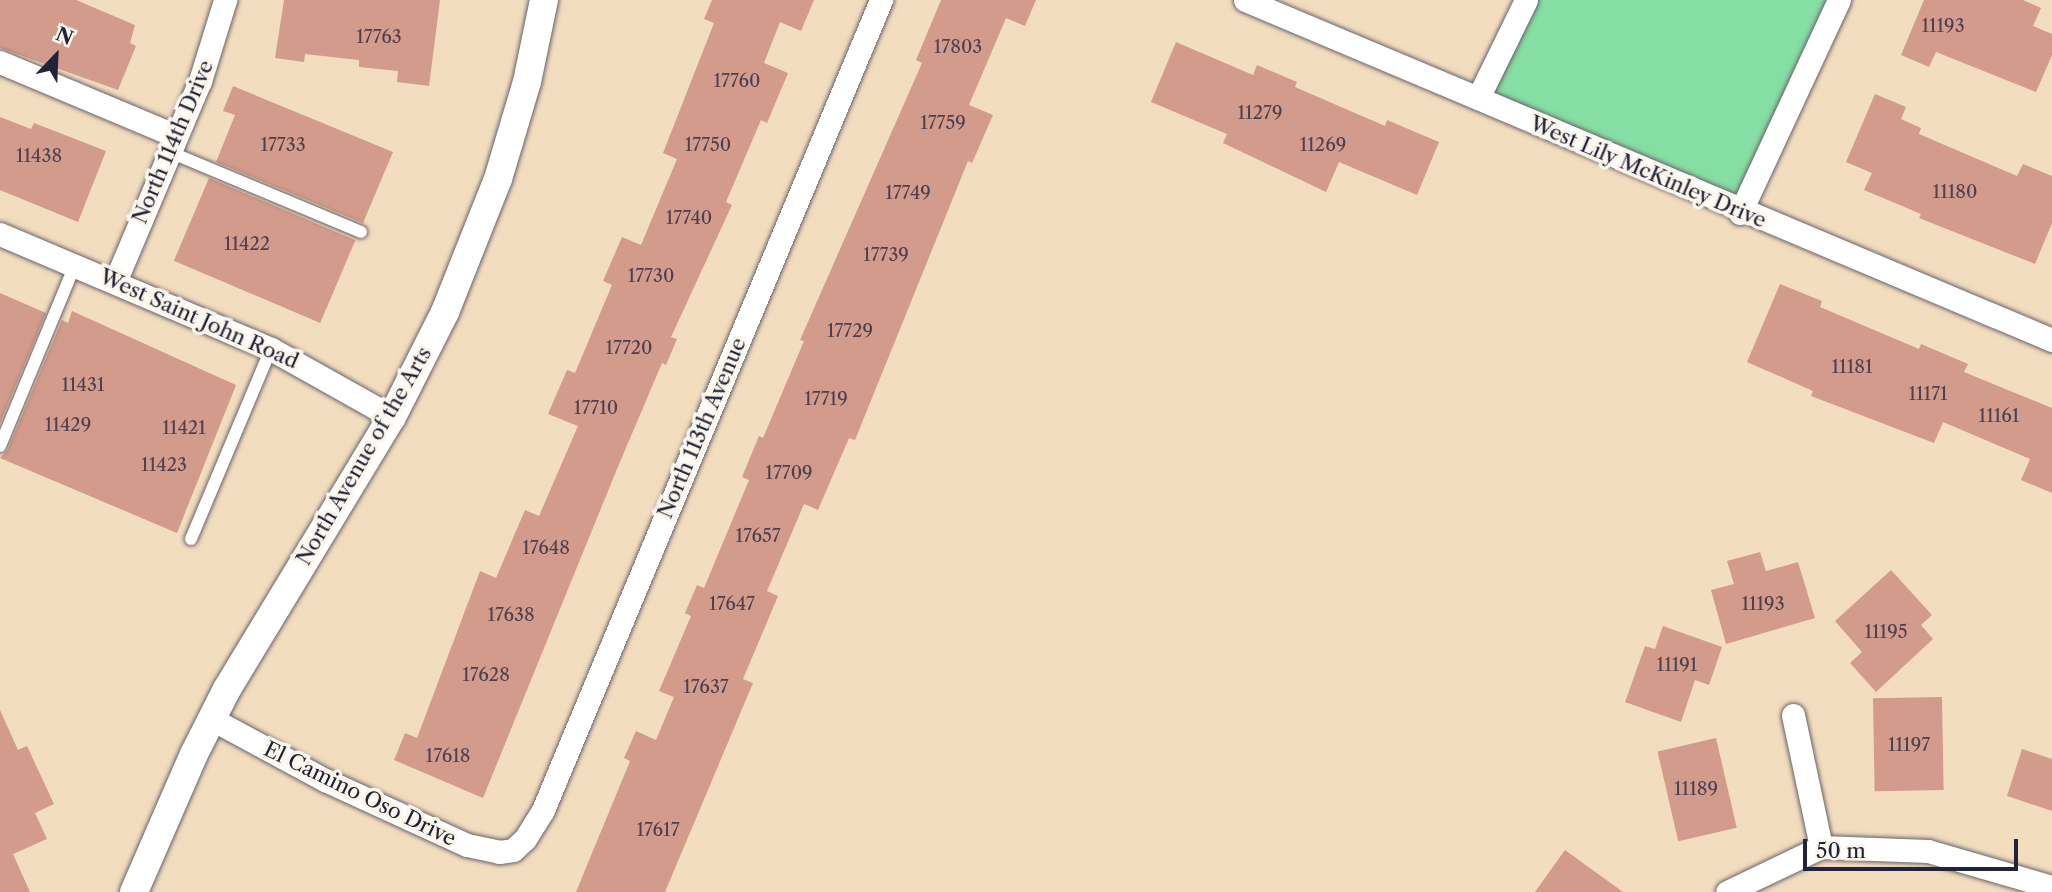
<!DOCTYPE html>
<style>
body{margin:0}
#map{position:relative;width:2052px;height:892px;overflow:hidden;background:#f2ddbf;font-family:"Libre Caslon Text",serif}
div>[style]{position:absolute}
.green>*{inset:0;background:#85dea3}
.building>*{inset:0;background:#d39b8c;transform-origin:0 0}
.roads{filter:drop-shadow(0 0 2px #6b6369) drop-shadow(0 0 2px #6b6369)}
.service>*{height:12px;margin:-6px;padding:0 6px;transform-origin:6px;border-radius:6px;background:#fff}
.minor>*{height:23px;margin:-11.5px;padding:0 11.5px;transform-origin:11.5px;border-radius:11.5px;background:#fff}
.tertiary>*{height:28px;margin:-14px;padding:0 14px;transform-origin:14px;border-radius:14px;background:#fff}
span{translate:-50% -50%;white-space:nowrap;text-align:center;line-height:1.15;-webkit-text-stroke:7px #fbf7ec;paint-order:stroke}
.number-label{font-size:18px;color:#4e404f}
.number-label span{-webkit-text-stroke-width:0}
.street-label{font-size:21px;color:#22223b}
.north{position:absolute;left:21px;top:21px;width:70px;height:70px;-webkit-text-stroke:5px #fbf7ec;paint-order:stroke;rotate:23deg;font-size:19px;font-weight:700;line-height:28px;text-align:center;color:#22223b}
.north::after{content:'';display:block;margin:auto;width:24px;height:32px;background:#22223b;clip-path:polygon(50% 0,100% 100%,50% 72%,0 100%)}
.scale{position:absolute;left:1803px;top:839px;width:215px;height:32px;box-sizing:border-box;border:4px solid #22223b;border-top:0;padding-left:9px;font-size:21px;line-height:24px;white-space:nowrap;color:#22223b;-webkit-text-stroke:5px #fbf7ec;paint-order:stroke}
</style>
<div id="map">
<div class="green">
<i style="clip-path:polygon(1526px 0,1839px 0,1740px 213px,1478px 98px)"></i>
</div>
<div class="building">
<i style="clip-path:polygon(0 0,76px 0,135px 25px,130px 43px,136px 46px,118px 90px,0 48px)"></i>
<i style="clip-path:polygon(284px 0,440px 0,429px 86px,397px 82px,398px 71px,359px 67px,359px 60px,305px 54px,304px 62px,275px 58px)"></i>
<i style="clip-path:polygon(712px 0,814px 0,801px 31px,780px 22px,764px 63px,788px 73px,767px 123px,761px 120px,726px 202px,732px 205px,671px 337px,677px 339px,666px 365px,662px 363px,617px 469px,483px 798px,394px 760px,405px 733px,417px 738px,480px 571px,496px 578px,525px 510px,539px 516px,578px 426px,548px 414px,567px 370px,575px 373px,612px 285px,603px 281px,622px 237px,641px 245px,677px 159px,663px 153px,714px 23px,704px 19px)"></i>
<i style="clip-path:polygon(941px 0,1036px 0,1025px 26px,1006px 18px,969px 105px,993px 115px,972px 163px,968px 161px,855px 440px,849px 438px,818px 510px,804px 504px,767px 591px,778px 596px,743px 679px,753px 683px,665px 892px,576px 892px,630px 761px,624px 758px,636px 731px,656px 740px,674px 697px,659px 691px,691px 616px,685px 613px,697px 585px,704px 588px,749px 480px,742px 477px,759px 436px,763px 438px,804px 341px,800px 340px,922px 63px,916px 60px)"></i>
<i style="clip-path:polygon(1924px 0,2023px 0,2041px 8px,2033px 26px,2052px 34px,2052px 55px,2036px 92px,1936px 52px,1929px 67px,1901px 55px)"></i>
<i style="clip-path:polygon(1176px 42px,1253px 75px,1257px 65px,1297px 82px,1295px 87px,1385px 126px,1387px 120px,1439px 142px,1417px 195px,1339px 162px,1326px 192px,1223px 143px,1227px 134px,1151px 102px)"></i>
<i style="clip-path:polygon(233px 86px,393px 152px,363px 223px,216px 162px,235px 115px,223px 111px)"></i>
<i style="clip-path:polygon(1875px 94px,1906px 107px,1901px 119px,1921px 128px,1919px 134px,2017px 176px,2023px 164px,2052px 176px,2052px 223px,2035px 264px,1919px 218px,1921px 214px,1864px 190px,1872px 173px,1846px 162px)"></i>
<i style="clip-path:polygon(0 117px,31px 129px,34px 123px,106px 151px,78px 222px,0 190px)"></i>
<i style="left:209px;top:178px;width:159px;height:90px;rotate:23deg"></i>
<i style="clip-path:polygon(1780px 284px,1822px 301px,1820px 307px,1919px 349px,1921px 344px,1968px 364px,1964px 372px,2052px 408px,2052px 493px,2021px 480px,2030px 459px,1943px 422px,1934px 443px,1811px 396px,1813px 391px,1747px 362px)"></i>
<i style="clip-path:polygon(0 293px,46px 313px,0 423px)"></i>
<i style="clip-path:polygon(72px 311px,236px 385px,177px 533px,0 458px,8px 449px,62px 320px,68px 323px)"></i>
<i style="clip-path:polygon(1760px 552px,1766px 571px,1798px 562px,1815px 618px,1726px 644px,1711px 590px,1734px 584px,1727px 561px)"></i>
<i style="clip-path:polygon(1891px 570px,1932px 615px,1921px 625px,1933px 639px,1876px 692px,1850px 663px,1862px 652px,1835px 621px)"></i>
<i style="clip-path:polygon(1663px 626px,1722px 647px,1709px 685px,1695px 680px,1681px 722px,1625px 702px,1645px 646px,1655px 649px)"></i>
<i style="left:1942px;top:697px;width:93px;height:69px;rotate:89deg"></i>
<i style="clip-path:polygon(0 710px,18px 750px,27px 746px,54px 804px,35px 813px,47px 839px,13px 854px,30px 892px,0 892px)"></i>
<i style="left:1716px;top:738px;width:92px;height:60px;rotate:77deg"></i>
<i style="clip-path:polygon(2022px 749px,2052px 759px,2052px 811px,2007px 796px)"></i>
<i style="clip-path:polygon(1565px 850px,1623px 892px,1535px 892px)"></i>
</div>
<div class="roads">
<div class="service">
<i style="left:170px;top:152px;width:207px;rotate:22.7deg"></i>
<i style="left:0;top:446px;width:196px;rotate:-67.5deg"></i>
<i style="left:191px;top:539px;width:206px;rotate:-67.2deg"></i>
</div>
<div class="minor">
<i style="left:1245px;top:0;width:876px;rotate:22.85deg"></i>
<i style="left:0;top:62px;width:191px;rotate:22.8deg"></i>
<i style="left:1478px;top:98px;width:109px;rotate:-63.9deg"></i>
<i style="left:1740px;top:213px;width:235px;rotate:-65.1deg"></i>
<i style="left:0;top:234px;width:294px;rotate:23deg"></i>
<i style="left:271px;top:349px;width:139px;rotate:29.3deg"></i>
<i style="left:115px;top:282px;width:218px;rotate:-67.1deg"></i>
<i style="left:200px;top:81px;width:85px;rotate:-72.8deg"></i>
<i style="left:1793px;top:715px;width:135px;rotate:78deg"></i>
<i style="left:212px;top:719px;width:128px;rotate:28.4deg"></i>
<i style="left:325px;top:780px;width:156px;rotate:24.6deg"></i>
<i style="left:467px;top:845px;width:33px;rotate:12deg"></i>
<i style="left:499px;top:852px;width:14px;rotate:-8deg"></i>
<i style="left:513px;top:850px;width:16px;rotate:-43deg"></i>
<i style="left:525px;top:839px;width:34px;rotate:-58deg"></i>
<i style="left:543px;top:810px;width:878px;rotate:-67.35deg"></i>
<i style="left:1727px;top:892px;width:104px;rotate:-25.6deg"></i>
<i style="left:1821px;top:847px;width:107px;rotate:2.1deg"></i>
<i style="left:1928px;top:851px;width:129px;rotate:16.2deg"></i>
</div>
<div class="tertiary">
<i style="left:134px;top:892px;width:150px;rotate:-66.5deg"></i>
<i style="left:194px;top:754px;width:73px;rotate:-63.1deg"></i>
<i style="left:227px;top:689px;width:318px;rotate:-58.8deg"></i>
<i style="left:392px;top:417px;width:118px;rotate:-63.2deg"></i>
<i style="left:445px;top:312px;width:143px;rotate:-68.3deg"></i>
<i style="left:498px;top:179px;width:101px;rotate:-73.4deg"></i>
<i style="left:527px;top:82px;width:84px;rotate:-78.3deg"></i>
</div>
</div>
<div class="number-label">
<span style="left:1943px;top:26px">11193</span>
<span style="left:379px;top:37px">17763</span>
<span style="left:958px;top:47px">17803</span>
<span style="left:737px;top:81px">17760</span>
<span style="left:1260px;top:113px">11279</span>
<span style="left:943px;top:123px">17759</span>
<span style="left:283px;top:145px">17733</span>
<span style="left:708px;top:145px">17750</span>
<span style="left:1323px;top:145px">11269</span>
<span style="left:39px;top:156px">11438</span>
<span style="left:1955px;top:192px">11180</span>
<span style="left:908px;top:193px">17749</span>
<span style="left:689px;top:218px">17740</span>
<span style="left:247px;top:244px">11422</span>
<span style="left:886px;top:255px">17739</span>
<span style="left:651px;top:276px">17730</span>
<span style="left:850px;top:331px">17729</span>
<span style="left:629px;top:348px">17720</span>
<span style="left:1852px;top:367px">11181</span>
<span style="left:83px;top:385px">11431</span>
<span style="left:1928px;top:394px">11171</span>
<span style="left:826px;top:399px">17719</span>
<span style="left:596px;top:408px">17710</span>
<span style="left:1999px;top:416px">11161</span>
<span style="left:68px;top:425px">11429</span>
<span style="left:184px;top:428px">11421</span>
<span style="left:164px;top:465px">11423</span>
<span style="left:789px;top:473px">17709</span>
<span style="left:758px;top:536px">17657</span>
<span style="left:546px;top:548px">17648</span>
<span style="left:732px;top:604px">17647</span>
<span style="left:1763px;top:604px">11193</span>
<span style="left:511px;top:615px">17638</span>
<span style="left:1886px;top:632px">11195</span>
<span style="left:1677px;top:665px">11191</span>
<span style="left:486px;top:675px">17628</span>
<span style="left:706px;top:687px">17637</span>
<span style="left:1909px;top:745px">11197</span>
<span style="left:448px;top:756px">17618</span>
<span style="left:1696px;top:789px">11189</span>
<span style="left:658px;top:830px">17617</span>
</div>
<div class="street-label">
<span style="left:173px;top:142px;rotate:-67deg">North 114th Drive</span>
<span style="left:1648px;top:172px;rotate:23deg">West Lily McKinley Drive</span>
<span style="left:199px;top:319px;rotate:24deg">West Saint John Road</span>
<span style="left:702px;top:428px;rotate:-67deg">North 113th Avenue</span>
<span style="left:364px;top:456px;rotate:-60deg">North Avenue of the Arts</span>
<span style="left:360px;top:794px;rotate:26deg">El Camino Oso Drive</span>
</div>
<div class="north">N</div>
<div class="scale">50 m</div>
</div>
